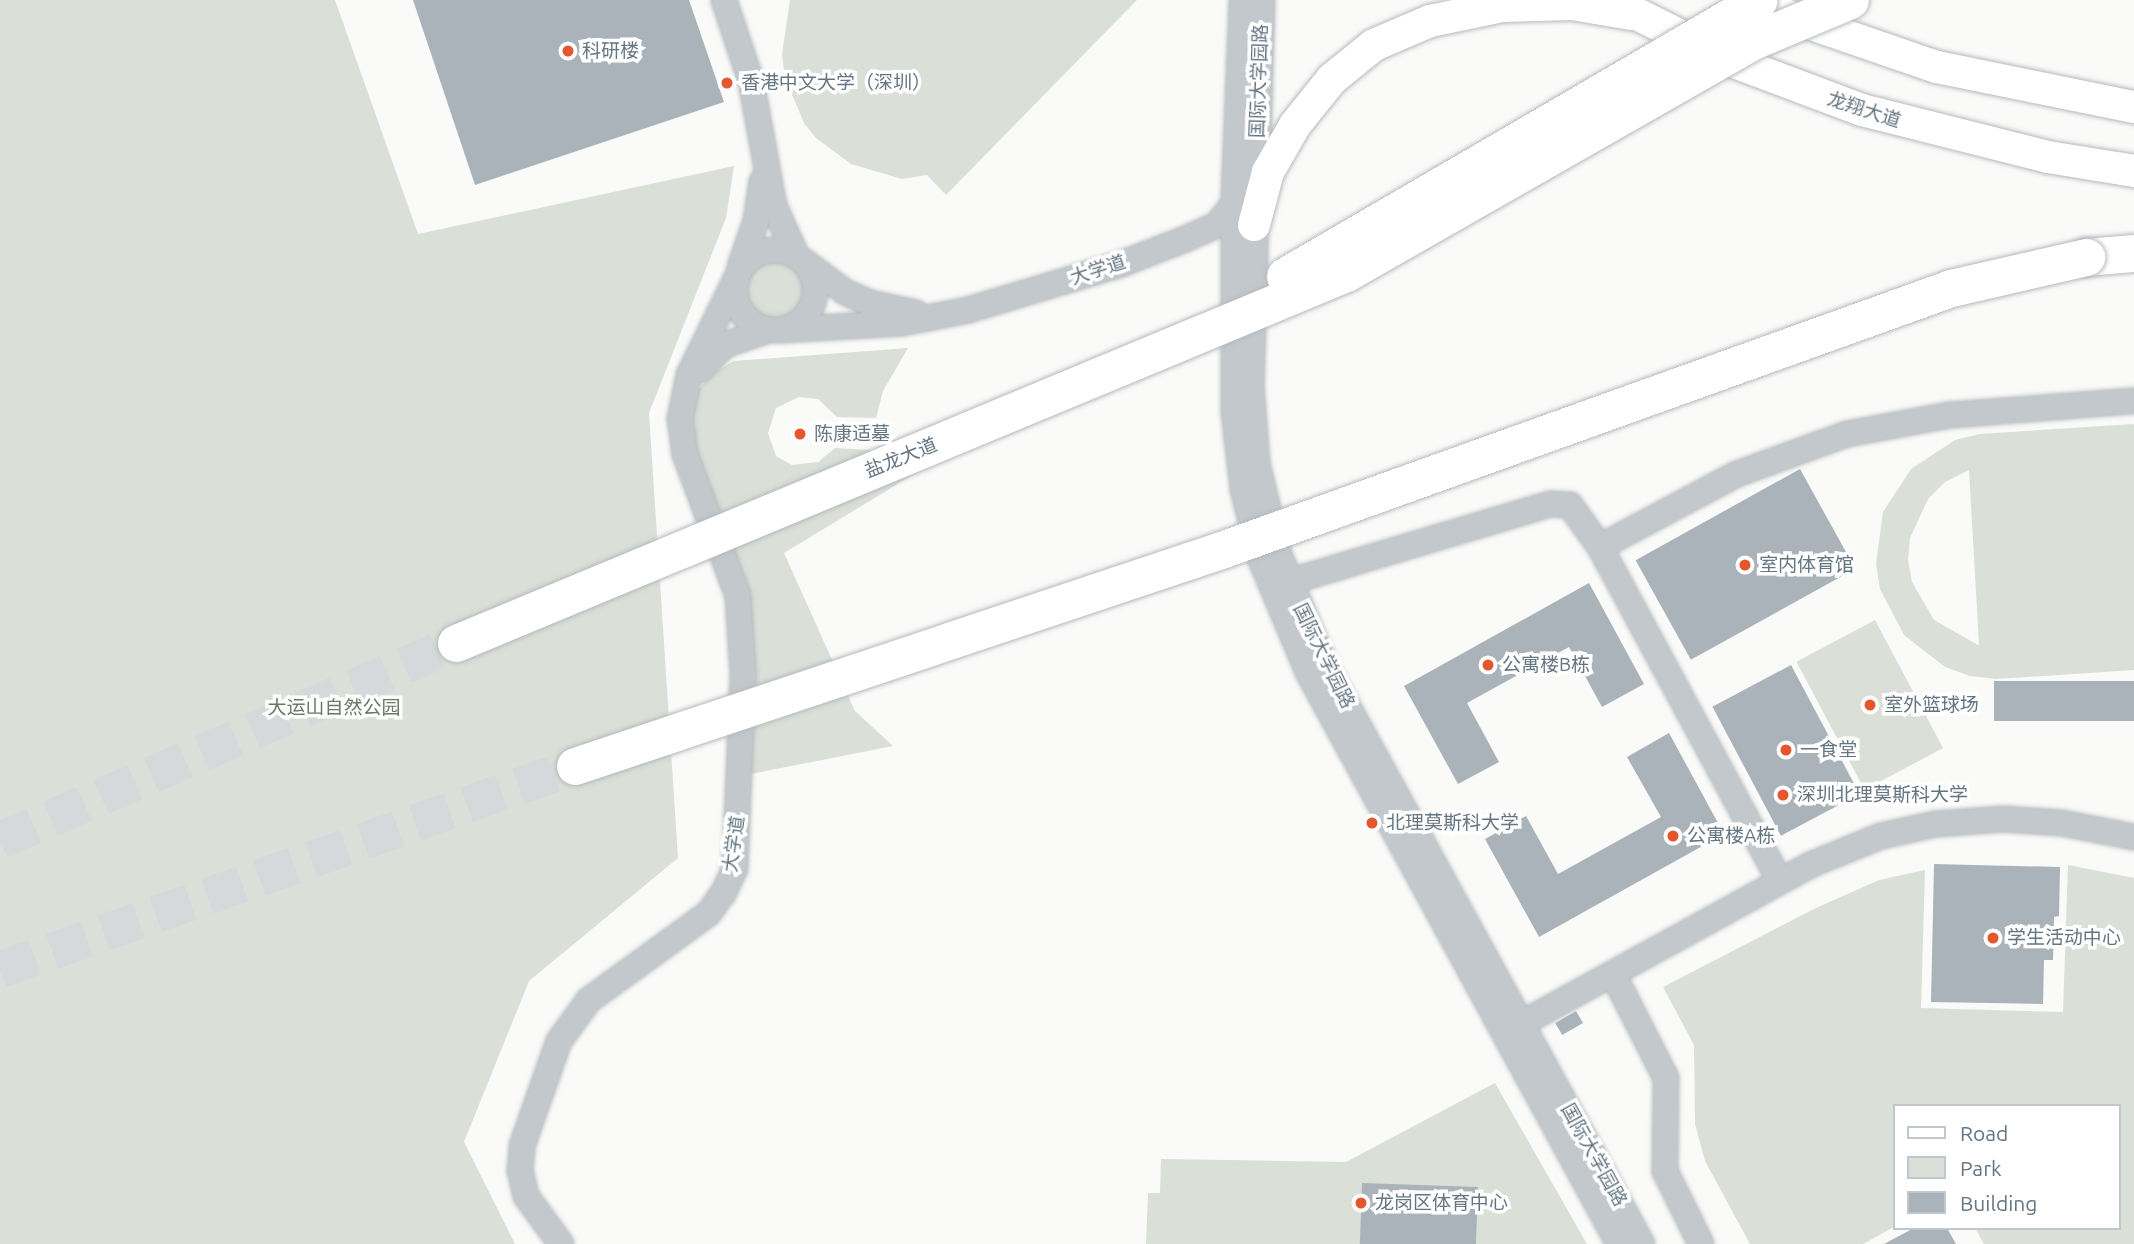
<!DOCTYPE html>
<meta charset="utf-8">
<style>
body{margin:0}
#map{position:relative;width:2134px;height:1244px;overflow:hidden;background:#fafaf8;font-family:Ubuntu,"Noto Sans SC",sans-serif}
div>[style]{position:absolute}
.green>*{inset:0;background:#dadfd7;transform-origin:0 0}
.round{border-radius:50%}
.building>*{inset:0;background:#aab3b9;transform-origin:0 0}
.highway-tunnel>*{height:37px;margin-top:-18.5px;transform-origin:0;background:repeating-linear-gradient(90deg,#d5d9db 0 37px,transparent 0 55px)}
.roads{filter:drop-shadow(0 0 2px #b5babe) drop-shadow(0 0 2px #b5babe)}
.minor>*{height:24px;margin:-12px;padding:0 12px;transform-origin:12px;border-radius:12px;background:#c3c8cc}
.minor>.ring{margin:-12px;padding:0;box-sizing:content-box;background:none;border:24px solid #c3c8cc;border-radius:50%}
.major>*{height:32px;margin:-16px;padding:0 16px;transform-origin:16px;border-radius:16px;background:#fff}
.highway>*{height:37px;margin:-18.5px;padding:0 18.5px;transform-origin:18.5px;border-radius:18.5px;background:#fff}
.bridges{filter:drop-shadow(0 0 2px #b4b9bd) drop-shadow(0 0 2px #b4b9bd)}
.highway-bridge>*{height:37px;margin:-18.5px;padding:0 18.5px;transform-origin:18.5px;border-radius:18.5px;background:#fff}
.dots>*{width:19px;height:19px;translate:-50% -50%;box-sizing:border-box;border:4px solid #fff;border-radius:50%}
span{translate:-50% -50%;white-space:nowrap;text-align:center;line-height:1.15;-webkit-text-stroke:7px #fff;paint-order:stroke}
.poi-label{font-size:19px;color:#657683}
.left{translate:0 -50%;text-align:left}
.street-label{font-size:19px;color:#657683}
.park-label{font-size:19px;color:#687a64}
.legend{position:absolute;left:1893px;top:1104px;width:228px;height:126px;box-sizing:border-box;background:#fff;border:2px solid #c1c8cd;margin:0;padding:9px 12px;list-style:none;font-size:21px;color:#657683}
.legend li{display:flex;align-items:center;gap:14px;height:35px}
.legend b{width:35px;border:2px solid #c1c8cd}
</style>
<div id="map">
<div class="green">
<i style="clip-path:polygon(0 0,335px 0,418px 234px,734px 166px,726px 218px,649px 413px,678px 858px,529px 981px,464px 1142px,515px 1244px,0 1244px)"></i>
<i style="clip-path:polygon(790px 0,1137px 0,946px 195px,927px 175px,902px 179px,851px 164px,816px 138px,804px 123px,785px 78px,782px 54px)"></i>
<i class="round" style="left:744px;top:259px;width:62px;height:62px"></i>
<i style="clip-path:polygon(908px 348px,883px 391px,876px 418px,837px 417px,818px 399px,799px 397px,776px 408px,768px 433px,776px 456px,792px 465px,818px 462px,835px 448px,869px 450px,924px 468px,784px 553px,855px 711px,893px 746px,746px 775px,750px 634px,698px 468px,691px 414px,696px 392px,713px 373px,734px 361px)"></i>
<i style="clip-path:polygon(evenodd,2134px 424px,2134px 670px,1996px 679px,1970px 676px,1945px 667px,1904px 635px,1880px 589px,1876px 564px,1883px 512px,1911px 469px,1955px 440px,1980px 434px,2134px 424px,1969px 470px,1979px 644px,1978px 645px,1934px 620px,1912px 582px,1908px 560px,1910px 538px,1928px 499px,1945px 482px,1969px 470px)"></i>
<i style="left:1875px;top:620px;width:145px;height:89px;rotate:62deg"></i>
<i style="clip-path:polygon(2068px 865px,2134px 878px,2134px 1244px,1984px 1244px,1975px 1228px,2118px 1228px,2118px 1106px,1894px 1106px,1894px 1227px,1863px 1244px,1750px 1244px,1705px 1161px,1695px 1124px,1694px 1045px,1663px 987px,1816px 908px,1879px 880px,1925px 870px,1921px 1008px,2063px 1012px)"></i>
<i style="clip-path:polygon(1495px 1083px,1587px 1244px,1146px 1244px,1148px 1193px,1160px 1193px,1161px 1159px,1346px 1162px)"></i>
</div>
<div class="building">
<i style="clip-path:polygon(413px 0,689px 0,724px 102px,475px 185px)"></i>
<i style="left:1800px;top:469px;width:114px;height:188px;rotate:61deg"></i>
<i style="clip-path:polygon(1589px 583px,1644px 684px,1602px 707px,1569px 647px,1467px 703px,1499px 762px,1458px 784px,1404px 686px)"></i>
<i style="left:1791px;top:665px;width:146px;height:89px;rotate:62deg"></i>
<i style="left:2134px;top:681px;width:40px;height:140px;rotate:90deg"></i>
<i style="clip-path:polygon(1669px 733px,1724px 834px,1539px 937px,1485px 839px,1526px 816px,1558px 874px,1661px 817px,1627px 757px)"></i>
<i style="clip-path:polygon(1934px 864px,2060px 867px,2059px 916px,2054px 917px,2053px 960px,2044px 960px,2043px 1004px,1931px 1002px)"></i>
<i style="left:1576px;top:1011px;width:14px;height:24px;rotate:60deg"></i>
<i style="left:1362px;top:1183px;width:116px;height:61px;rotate:2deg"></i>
<i style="clip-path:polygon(1914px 1228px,1947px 1228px,1956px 1244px,1884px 1244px)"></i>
</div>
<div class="highway-tunnel">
<i style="left:0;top:840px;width:497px;rotate:-23.4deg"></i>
<i style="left:0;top:969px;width:610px;rotate:-19.45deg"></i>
</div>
<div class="roads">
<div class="minor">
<i style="left:724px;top:0;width:85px;rotate:71.6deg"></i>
<i style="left:751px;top:81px;width:127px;rotate:79.6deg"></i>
<i style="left:774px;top:206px;width:54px;rotate:65.8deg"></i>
<i style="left:1242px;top:0;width:203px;rotate:92.3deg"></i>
<i style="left:1234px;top:203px;width:208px;rotate:90deg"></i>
<i style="left:1234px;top:411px;width:79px;rotate:83.4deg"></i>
<i style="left:1243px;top:489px;width:73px;rotate:75.8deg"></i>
<i style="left:1261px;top:560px;width:121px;rotate:67.2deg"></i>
<i style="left:1308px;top:672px;width:651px;rotate:61.47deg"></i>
<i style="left:1262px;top:0;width:385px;rotate:91.6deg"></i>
<i style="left:1251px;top:385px;width:78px;rotate:85.6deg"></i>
<i style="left:1257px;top:463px;width:91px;rotate:76.7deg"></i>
<i style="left:1278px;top:552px;width:122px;rotate:67.4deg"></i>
<i style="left:1325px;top:665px;width:660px;rotate:61.3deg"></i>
<i class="ring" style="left:735px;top:250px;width:56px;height:56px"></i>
<i style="left:805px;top:262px;width:50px;rotate:36.9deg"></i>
<i style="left:845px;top:292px;width:27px;rotate:24deg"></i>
<i style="left:870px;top:303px;width:47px;rotate:12.3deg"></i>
<i style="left:740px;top:267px;width:49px;rotate:-70.8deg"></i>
<i style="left:756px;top:221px;width:40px;rotate:-81.5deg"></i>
<i style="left:781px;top:330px;width:121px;rotate:-3.3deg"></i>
<i style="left:902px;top:323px;width:67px;rotate:-11.1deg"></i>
<i style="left:968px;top:310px;width:160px;rotate:-16.7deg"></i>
<i style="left:1121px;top:264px;width:66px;rotate:-21.2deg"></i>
<i style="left:1183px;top:240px;width:37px;rotate:-24deg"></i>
<i style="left:1217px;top:225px;width:28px;rotate:-52deg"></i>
<i style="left:700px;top:370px;width:35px;rotate:-45deg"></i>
<i style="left:725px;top:345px;width:46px;rotate:-19.2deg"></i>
<i style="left:1600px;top:547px;width:155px;rotate:-28.1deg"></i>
<i style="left:1737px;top:474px;width:117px;rotate:-20deg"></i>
<i style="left:1847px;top:434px;width:105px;rotate:-10.5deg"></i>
<i style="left:1950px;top:415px;width:185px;rotate:-4.4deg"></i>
<i style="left:1275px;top:586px;width:287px;rotate:-16.6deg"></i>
<i style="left:1550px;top:504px;width:20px;rotate:3deg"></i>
<i style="left:1570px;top:505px;width:52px;rotate:54.5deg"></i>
<i style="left:1600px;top:547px;width:379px;rotate:61.7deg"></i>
<i style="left:1613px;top:974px;width:117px;rotate:63deg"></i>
<i style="left:1666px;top:1078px;width:93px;rotate:90.6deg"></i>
<i style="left:1665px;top:1171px;width:81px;rotate:63.7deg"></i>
<i style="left:1510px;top:1030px;width:342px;rotate:-28.8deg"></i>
<i style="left:1810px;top:865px;width:77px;rotate:-22.2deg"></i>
<i style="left:1881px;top:836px;width:56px;rotate:-12.3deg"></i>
<i style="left:1936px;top:824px;width:67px;rotate:-4.3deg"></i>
<i style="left:2003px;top:819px;width:59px;rotate:3.9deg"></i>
<i style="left:2062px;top:823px;width:73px;rotate:11deg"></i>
<i style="left:561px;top:1244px;width:59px;rotate:-126.1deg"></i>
<i style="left:526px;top:1196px;width:26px;rotate:-103deg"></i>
<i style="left:520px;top:1171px;width:25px;rotate:-85deg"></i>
<i style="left:522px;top:1146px;width:111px;rotate:-70.6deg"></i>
<i style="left:559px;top:1041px;width:51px;rotate:-53.8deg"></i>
<i style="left:589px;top:1000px;width:147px;rotate:-35.9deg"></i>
<i style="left:708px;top:914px;width:27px;rotate:-54deg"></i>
<i style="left:724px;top:892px;width:26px;rotate:-65deg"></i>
<i style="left:735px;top:868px;width:194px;rotate:-87.6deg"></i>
<i style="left:743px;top:674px;width:78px;rotate:-93.7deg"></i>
<i style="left:738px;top:596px;width:152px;rotate:-110.5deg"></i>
<i style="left:685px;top:454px;width:35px;rotate:-98deg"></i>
<i style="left:680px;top:419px;width:45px;rotate:-78.4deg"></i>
<i style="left:689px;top:375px;width:105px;rotate:-63.9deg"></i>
</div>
<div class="major">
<i style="left:1609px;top:0;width:134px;rotate:26.6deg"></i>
<i style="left:1729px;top:60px;width:142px;rotate:20.6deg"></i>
<i style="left:1862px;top:110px;width:192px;rotate:14.2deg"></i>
<i style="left:2048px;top:157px;width:87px;rotate:9.2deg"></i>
<i style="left:1742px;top:0;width:206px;rotate:19deg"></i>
<i style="left:1937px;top:67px;width:201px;rotate:11.5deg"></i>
<i style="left:1254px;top:225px;width:55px;rotate:-75.2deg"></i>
<i style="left:1268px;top:172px;width:54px;rotate:-60.1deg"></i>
<i style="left:1295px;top:125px;width:59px;rotate:-51.2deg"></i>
<i style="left:1332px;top:79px;width:54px;rotate:-39deg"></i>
<i style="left:1374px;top:45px;width:61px;rotate:-23.2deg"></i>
<i style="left:1430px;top:21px;width:75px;rotate:-11.6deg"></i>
<i style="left:1503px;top:6px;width:69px;rotate:-1.7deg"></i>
<i style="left:1572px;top:4px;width:60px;rotate:9.6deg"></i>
</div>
<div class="highway">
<i style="left:2086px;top:257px;width:48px;rotate:-4.8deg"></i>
</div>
</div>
<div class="bridges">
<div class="highway-bridge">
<i style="left:1285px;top:276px;width:548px;rotate:-30.21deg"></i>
<i style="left:456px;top:643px;width:964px;rotate:-22.57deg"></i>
<i style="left:1346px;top:273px;width:471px;rotate:-29.7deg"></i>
<i style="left:1755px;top:40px;width:103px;rotate:-22.8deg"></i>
<i style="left:575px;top:766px;width:681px;rotate:-18.49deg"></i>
<i style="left:1221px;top:550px;width:776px;rotate:-19.74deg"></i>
<i style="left:1951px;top:288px;width:139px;rotate:-12.9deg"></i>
</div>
</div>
<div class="dots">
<i style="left:568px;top:51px;background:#e4572e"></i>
<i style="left:727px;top:83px;background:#e4572e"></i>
<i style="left:800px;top:434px;background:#e4572e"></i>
<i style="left:1745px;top:565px;background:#e4572e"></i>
<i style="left:1488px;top:665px;background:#e4572e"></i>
<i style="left:1870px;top:705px;background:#e4572e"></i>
<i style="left:1786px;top:750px;background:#e4572e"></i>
<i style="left:1783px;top:795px;background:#e4572e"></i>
<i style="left:1372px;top:823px;background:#e4572e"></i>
<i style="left:1673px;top:836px;background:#e4572e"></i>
<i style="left:1993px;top:938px;background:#e4572e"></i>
<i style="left:1361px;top:1203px;background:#e4572e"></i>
</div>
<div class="poi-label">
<span class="left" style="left:582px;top:51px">科研楼</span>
<span class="left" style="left:741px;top:83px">香港中文大学（深圳）</span>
<span class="left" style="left:814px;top:434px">陈康适墓</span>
<span class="left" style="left:1759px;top:565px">室内体育馆</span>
<span class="left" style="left:1502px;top:665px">公寓楼B栋</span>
<span class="left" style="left:1884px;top:705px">室外篮球场</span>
<span class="left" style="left:1800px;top:750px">一食堂</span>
<span class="left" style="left:1797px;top:795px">深圳北理莫斯科大学</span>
<span class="left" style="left:1386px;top:823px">北理莫斯科大学</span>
<span class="left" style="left:1687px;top:836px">公寓楼A栋</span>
<span class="left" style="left:2007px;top:938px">学生活动中心</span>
<span class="left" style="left:1375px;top:1203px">龙岗区体育中心</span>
</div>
<div class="street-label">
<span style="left:1259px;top:81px;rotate:-88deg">国际大学园路</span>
<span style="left:1864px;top:110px;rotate:18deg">龙翔大道</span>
<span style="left:1098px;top:270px;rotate:-18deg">大学道</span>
<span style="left:901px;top:458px;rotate:-22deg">盐龙大道</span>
<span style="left:1324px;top:656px;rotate:64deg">国际大学园路</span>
<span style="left:734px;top:844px;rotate:-82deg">大学道</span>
<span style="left:1594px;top:1155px;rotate:61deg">国际大学园路</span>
</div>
<div class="park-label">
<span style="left:334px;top:708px">大运山自然公园</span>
</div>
<ul class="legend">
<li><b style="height:9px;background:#fff"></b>Road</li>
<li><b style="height:19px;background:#dadfd7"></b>Park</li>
<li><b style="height:19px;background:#aab3b9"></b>Building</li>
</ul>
</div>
